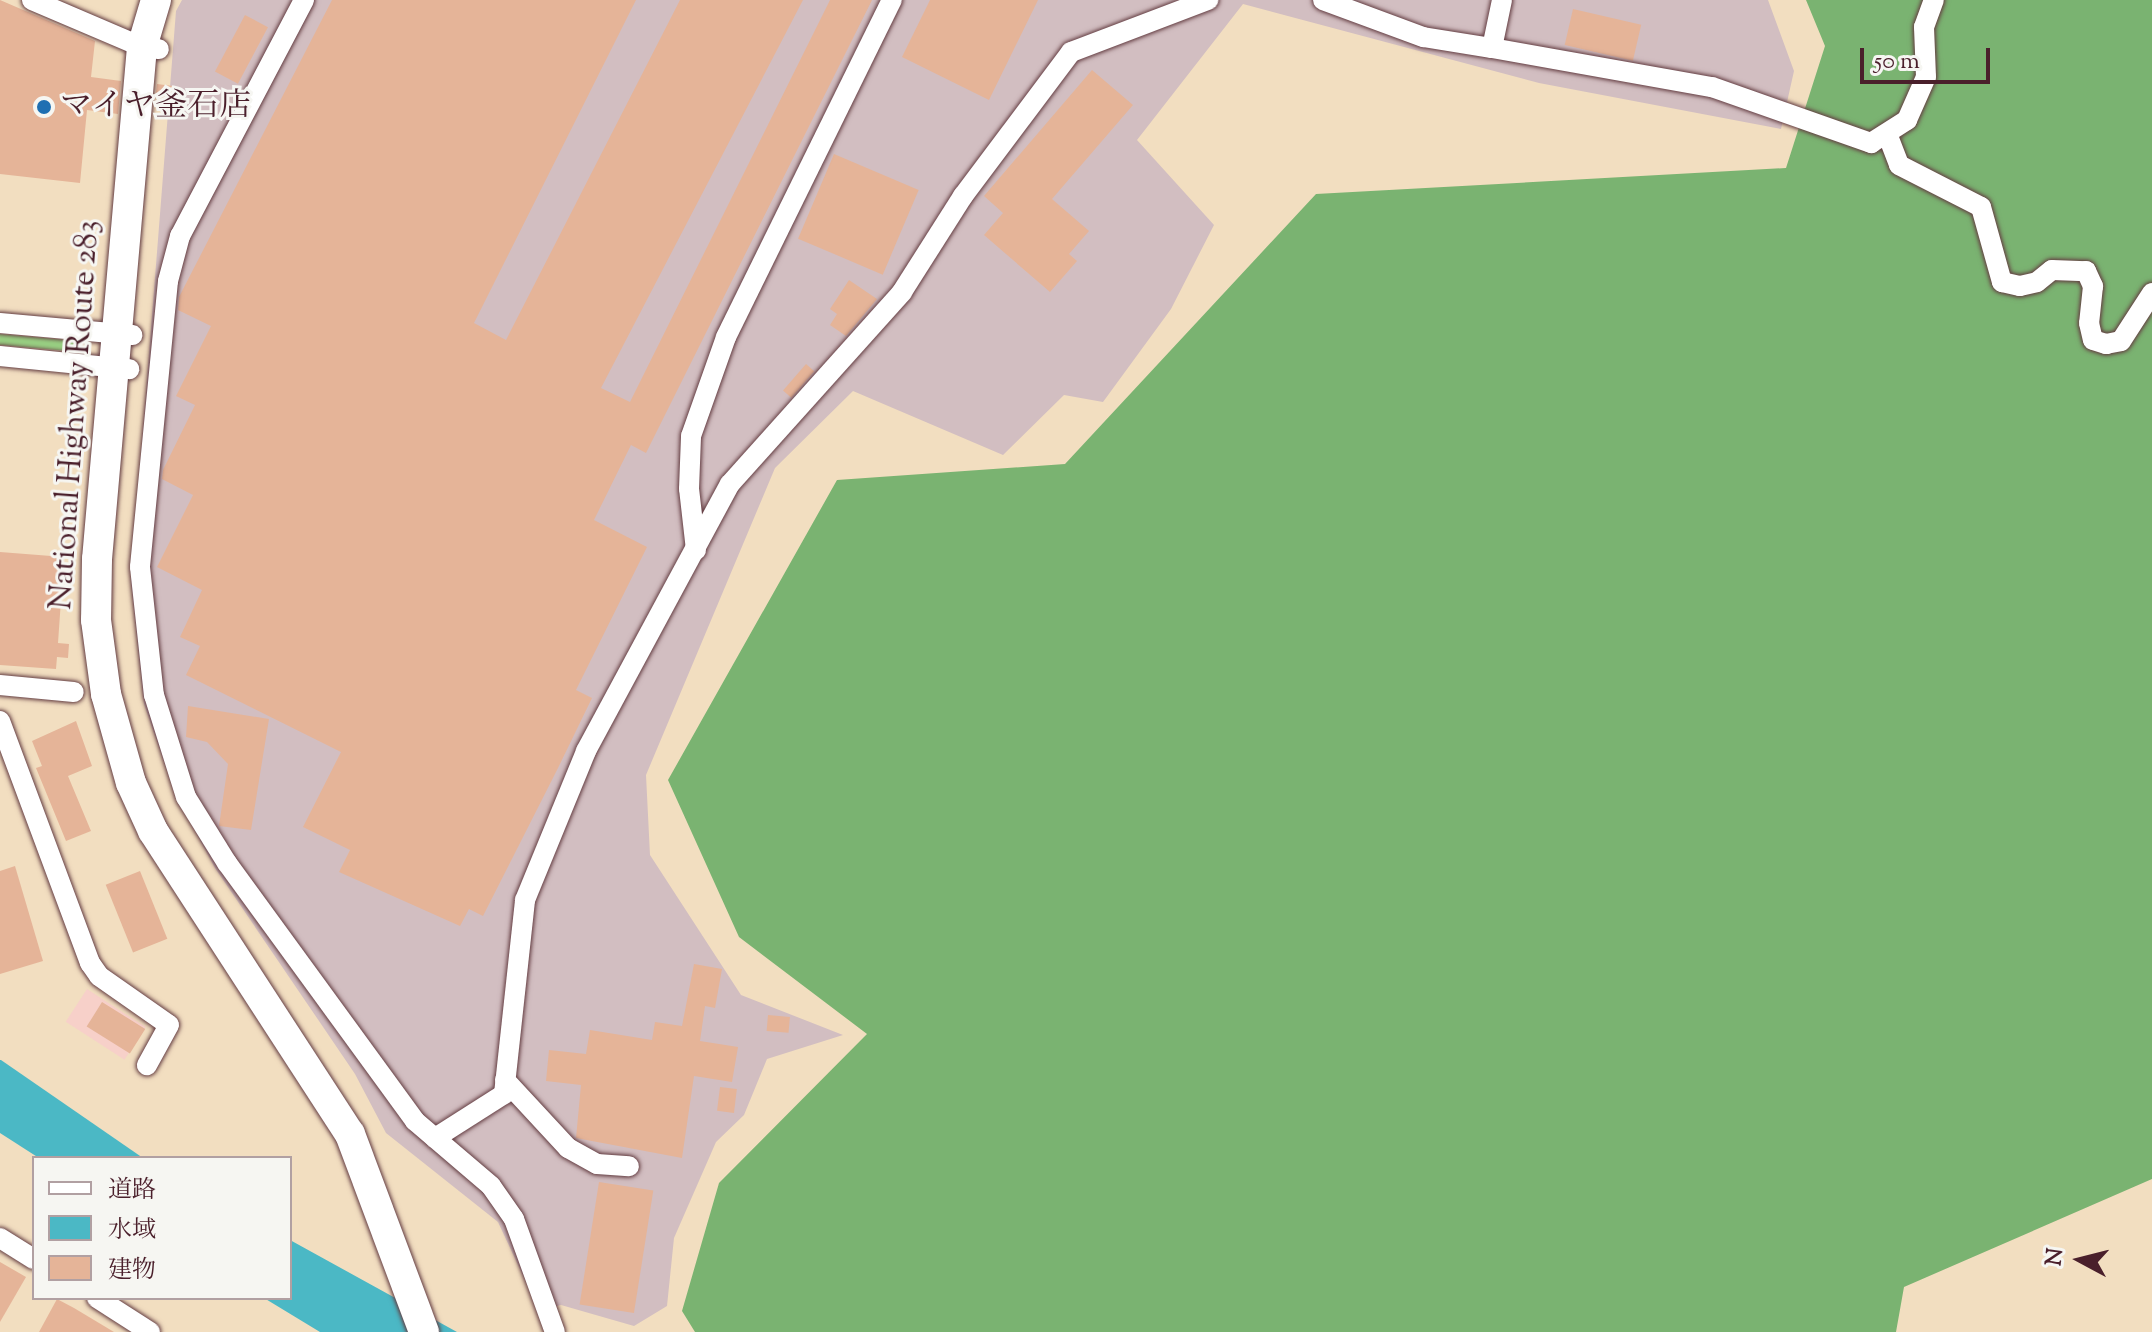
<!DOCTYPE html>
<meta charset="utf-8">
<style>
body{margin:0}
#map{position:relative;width:2152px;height:1332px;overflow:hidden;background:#f2dec0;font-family:"Sorts Mill Goudy","Noto Serif JP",serif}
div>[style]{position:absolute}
.built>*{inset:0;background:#f7d0c9;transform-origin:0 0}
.industrial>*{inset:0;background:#d2bec1}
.green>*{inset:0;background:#99d183;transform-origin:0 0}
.forest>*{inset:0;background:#7ab371}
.water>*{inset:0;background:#4bb8c5}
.building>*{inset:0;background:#e5b498;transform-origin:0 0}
.roads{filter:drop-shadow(0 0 2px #633c41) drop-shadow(0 0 2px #633c41)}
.minor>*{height:20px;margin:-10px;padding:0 10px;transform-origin:10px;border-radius:10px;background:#fff}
.highway>*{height:30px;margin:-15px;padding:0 15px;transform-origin:15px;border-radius:15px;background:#fff}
.dots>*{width:22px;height:22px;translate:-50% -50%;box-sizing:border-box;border:4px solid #f6f6f2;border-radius:50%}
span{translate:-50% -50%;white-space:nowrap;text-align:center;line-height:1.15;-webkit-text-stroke:6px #f6f6f2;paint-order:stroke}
.poi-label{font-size:32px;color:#4a1f2b}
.left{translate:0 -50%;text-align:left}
.street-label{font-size:32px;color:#4a1f2b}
.legend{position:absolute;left:32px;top:1156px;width:260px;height:144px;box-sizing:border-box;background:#f6f6f2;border:2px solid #b1a0a2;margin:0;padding:10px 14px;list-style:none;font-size:24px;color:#4a1f2b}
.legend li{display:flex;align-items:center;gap:16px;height:40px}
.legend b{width:40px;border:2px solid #b1a0a2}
.north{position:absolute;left:2040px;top:1220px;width:80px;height:80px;-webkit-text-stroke:6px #f6f6f2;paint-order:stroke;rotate:277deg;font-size:22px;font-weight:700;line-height:32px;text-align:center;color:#4a1f2b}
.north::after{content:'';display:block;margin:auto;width:28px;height:36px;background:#4a1f2b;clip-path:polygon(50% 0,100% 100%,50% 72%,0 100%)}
.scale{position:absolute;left:1860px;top:48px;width:130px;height:36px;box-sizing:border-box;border:4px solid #4a1f2b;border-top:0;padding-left:10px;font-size:24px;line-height:28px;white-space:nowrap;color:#4a1f2b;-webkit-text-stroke:6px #f6f6f2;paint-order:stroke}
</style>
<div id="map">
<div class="built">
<i style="left:87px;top:989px;width:70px;height:39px;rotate:33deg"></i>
</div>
<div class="industrial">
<i style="clip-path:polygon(182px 0,1768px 0,1794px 71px,1781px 129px,1539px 83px,1243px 4px,1137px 140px,1214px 225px,1171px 309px,1103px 402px,1064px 395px,1003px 455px,853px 391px,775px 468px,646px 775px,650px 855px,741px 995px,843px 1035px,767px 1059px,744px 1115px,716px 1142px,674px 1238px,667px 1306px,634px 1326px,561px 1305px,539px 1310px,498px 1222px,386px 1133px,355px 1074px,215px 868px,175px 794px,144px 704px,131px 582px,176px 11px)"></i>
</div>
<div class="green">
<i style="left:0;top:334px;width:74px;height:11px;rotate:5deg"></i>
</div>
<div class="forest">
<i style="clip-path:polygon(1806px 0,2152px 0,2152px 1179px,1904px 1287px,1896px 1332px,695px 1332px,682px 1311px,719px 1183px,867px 1034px,739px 937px,668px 780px,837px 480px,1065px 464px,1316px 194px,1786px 168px,1825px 46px)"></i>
</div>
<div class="water">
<i style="clip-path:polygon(0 1060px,1px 1060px,143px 1158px,39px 1158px,0 1133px)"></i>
<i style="clip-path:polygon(290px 1240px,457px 1332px,320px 1332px,264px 1298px,290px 1298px)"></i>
</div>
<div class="building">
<i style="clip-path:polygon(0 0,95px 41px,91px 77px,121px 81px,118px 114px,87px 110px,80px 183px,0 174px)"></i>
<i style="clip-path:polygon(332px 0,636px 0,474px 323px,506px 340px,680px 0,803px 0,601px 388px,630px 402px,830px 0,872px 0,646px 453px,631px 445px,594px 520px,647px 547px,576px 690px,592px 698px,558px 768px,483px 916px,469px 909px,460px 926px,339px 872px,350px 850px,303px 827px,341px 752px,186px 675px,200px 646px,180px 637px,202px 590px,157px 567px,193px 495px,162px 479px,163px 470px,195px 405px,176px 396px,211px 326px,178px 310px,179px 297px)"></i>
<i style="clip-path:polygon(930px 0,1038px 0,989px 100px,902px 57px)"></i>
<i style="left:1573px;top:9px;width:70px;height:37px;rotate:13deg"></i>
<i style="left:245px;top:15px;width:26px;height:64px;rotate:28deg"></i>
<i style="clip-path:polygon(1092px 70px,1133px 105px,1052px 199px,1089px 231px,1069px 254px,1077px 261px,1050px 292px,984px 235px,1003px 213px,984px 196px)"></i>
<i style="left:157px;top:84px;width:16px;height:14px;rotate:7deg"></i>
<i style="left:834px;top:154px;width:92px;height:92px;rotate:23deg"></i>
<i style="clip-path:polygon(849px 280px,877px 299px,846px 336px,830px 325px,837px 314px,830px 309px)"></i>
<i style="left:806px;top:364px;width:11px;height:35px;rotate:41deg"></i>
<i style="clip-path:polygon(0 552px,64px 557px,58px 643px,69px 644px,68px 658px,57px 657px,56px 669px,0 665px)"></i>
<i style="clip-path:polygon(188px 706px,269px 719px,251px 830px,219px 826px,228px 764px,207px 742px,186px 737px)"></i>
<i style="clip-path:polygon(76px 721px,92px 766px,68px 776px,91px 831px,66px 841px,36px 768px,42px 766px,32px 741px)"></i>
<i style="clip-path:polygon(15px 866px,43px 961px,0 974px,0 871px)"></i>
<i style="left:140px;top:871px;width:73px;height:37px;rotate:68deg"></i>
<i style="clip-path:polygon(694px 964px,722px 969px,715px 1008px,705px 1006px,700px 1041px,738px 1047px,732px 1082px,694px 1076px,682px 1158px,576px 1138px,581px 1085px,546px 1081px,549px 1050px,586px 1054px,590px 1030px,652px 1040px,655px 1022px,682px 1026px)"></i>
<i style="left:102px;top:1002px;width:51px;height:29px;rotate:32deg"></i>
<i style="left:768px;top:1015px;width:22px;height:16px;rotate:5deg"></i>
<i style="left:720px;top:1087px;width:17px;height:24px;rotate:7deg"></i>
<i style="left:599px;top:1182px;width:55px;height:124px;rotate:9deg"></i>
<i style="clip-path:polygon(0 1262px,26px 1277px,0 1322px)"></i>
<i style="clip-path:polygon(57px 1299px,74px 1308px,114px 1332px,39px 1332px)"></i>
</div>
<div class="roads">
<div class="minor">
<i style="left:32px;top:0;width:120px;rotate:23.1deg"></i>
<i style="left:142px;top:47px;width:17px;rotate:7deg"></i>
<i style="left:304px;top:0;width:267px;rotate:117.7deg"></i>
<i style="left:180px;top:236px;width:47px;rotate:104.9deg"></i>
<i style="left:168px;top:281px;width:287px;rotate:95.6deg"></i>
<i style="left:140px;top:567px;width:129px;rotate:83.8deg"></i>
<i style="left:154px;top:695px;width:107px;rotate:72.6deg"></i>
<i style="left:186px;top:797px;width:78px;rotate:58.2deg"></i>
<i style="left:227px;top:863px;width:319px;rotate:53.9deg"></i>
<i style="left:415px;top:1121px;width:100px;rotate:40.5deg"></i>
<i style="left:491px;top:1186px;width:40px;rotate:55.1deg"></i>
<i style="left:514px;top:1219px;width:120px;rotate:70.1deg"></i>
<i style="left:1323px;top:0;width:107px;rotate:20.3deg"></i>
<i style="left:1423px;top:37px;width:70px;rotate:9.1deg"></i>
<i style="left:1502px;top:0;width:49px;rotate:101.8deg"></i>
<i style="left:1492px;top:48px;width:223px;rotate:10.1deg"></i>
<i style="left:1712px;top:87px;width:169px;rotate:19.4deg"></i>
<i style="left:1871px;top:143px;width:43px;rotate:-32.6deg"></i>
<i style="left:1907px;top:120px;width:47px;rotate:-66.2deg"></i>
<i style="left:1926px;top:77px;width:50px;rotate:-92.3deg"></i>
<i style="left:1924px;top:27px;width:29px;rotate:-70deg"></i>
<i style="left:1888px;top:136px;width:31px;rotate:69deg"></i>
<i style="left:1899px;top:165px;width:92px;rotate:27.1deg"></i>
<i style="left:1981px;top:207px;width:78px;rotate:74.4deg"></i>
<i style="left:2002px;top:282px;width:18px;rotate:13deg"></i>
<i style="left:2020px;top:286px;width:17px;rotate:-13deg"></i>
<i style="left:2037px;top:282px;width:19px;rotate:-39deg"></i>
<i style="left:2052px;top:270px;width:34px;rotate:2deg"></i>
<i style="left:2086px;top:271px;width:17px;rotate:65deg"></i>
<i style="left:2093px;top:286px;width:37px;rotate:96deg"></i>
<i style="left:2089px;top:323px;width:17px;rotate:77deg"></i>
<i style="left:2093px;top:340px;width:14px;rotate:17deg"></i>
<i style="left:2106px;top:344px;width:15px;rotate:-11deg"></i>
<i style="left:2121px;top:341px;width:57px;rotate:-57.1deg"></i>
<i style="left:0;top:323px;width:133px;rotate:5.2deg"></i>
<i style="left:0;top:356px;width:130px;rotate:5.8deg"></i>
<i style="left:696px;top:550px;width:61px;rotate:-96.5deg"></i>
<i style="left:689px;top:489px;width:53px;rotate:-87.8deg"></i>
<i style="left:691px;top:436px;width:105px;rotate:-70.5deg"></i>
<i style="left:726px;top:337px;width:376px;rotate:-63.8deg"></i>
<i style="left:0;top:685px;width:74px;rotate:5.4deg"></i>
<i style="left:0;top:721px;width:258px;rotate:69.6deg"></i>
<i style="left:90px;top:963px;width:16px;rotate:55deg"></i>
<i style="left:99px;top:976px;width:85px;rotate:35deg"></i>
<i style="left:169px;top:1025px;width:46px;rotate:118.8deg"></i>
<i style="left:505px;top:1080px;width:93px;rotate:47.2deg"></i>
<i style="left:568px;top:1148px;width:33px;rotate:29deg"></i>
<i style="left:597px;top:1164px;width:32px;rotate:4deg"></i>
<i style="left:435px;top:1138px;width:82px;rotate:-32.5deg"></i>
<i style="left:504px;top:1094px;width:195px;rotate:-83.8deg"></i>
<i style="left:525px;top:900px;width:161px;rotate:-67.7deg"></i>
<i style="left:586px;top:751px;width:303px;rotate:-61.7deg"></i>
<i style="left:730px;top:484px;width:258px;rotate:-48.1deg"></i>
<i style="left:902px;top:292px;width:114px;rotate:-57.6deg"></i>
<i style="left:963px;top:196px;width:180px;rotate:-53.1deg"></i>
<i style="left:1071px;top:52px;width:147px;rotate:-20.8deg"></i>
<i style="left:0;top:1238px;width:40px;rotate:32deg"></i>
<i style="left:97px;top:1298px;width:63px;rotate:32.7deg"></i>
</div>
<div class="highway">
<i style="left:156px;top:0;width:49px;rotate:106.6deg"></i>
<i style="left:142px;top:47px;width:514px;rotate:95.02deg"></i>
<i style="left:97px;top:559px;width:61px;rotate:90.9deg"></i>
<i style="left:96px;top:620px;width:75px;rotate:82.3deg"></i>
<i style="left:106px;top:694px;width:92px;rotate:74.3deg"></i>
<i style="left:131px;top:783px;width:53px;rotate:65.4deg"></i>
<i style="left:153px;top:831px;width:361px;rotate:57deg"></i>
<i style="left:350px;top:1134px;width:211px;rotate:69.5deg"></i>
</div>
</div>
<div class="dots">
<i style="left:44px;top:107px;background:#1f6fb2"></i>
</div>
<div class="poi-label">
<span class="left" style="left:60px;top:107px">マイヤ釜石店</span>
</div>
<div class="street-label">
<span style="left:76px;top:415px;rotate:-86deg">National Highway Route 283</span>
</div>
<ul class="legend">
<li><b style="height:10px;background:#fff"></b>道路</li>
<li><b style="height:22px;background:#4bb8c5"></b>水域</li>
<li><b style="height:22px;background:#e5b498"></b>建物</li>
</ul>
<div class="north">N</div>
<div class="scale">50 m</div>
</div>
